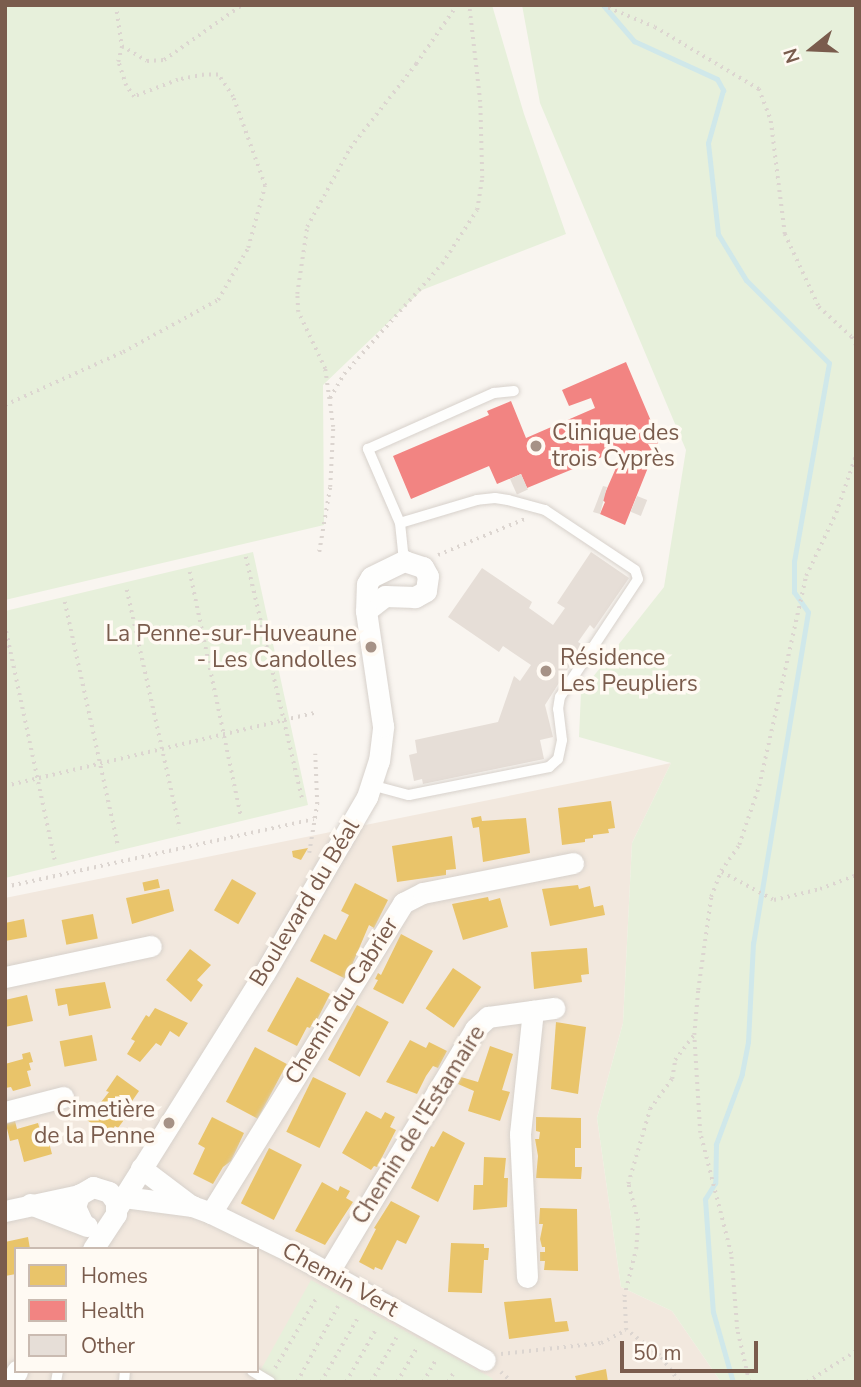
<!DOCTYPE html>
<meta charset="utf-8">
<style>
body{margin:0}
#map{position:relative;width:861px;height:1387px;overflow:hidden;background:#f9f5f0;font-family:"Nunito Sans",sans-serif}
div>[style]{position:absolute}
.residential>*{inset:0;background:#f2e8de}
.green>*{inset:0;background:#e7f0db}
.homes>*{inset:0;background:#e9c46a;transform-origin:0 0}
.health>*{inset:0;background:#f28482}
.stream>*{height:5px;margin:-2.5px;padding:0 2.5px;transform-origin:2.5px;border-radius:2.5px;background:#d0e8ea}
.building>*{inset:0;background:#e6ded7;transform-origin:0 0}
.path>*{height:3.5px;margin-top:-1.75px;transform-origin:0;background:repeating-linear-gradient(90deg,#dcd5d0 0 2px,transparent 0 7px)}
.roads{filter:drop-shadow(0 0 2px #d7d1cb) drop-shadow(0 0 2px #d7d1cb)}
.service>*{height:10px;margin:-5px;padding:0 5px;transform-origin:5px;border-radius:5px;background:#fefefd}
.minor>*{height:21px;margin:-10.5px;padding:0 10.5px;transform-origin:10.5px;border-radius:10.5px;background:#fefefd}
.dots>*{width:19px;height:19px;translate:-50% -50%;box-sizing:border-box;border:4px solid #fffaf3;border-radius:50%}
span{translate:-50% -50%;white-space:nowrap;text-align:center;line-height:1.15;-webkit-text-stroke:7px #fffaf3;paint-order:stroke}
.poi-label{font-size:23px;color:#7a5c4d}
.left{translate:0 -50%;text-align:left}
.right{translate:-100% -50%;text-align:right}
.street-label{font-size:23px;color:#7a5c4d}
.frame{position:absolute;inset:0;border:7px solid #7a5c4d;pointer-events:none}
.legend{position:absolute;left:14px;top:1247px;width:245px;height:126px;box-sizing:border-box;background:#fffaf3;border:2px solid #cabbb1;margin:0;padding:9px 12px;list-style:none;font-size:21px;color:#7a5c4d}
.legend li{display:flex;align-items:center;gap:14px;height:35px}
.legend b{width:35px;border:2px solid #cabbb1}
.north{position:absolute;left:777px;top:14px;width:70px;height:70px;-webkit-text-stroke:5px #fffaf3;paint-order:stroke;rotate:252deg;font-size:19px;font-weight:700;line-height:28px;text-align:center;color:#7a5c4d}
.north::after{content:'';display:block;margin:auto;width:24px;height:32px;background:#7a5c4d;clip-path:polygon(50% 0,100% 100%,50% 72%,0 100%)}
.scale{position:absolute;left:620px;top:1341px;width:138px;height:32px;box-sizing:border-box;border:4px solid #7a5c4d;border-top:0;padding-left:9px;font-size:21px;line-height:24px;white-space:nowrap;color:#7a5c4d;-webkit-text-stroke:5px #fffaf3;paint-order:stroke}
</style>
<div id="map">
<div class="residential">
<i style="clip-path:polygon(evenodd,671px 763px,632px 843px,623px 1023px,597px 1118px,621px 1287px,672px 1311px,721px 1382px,5px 1382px,5px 898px,671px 763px,16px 1249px,257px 1249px,257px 1371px,16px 1371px,16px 1249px)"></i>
</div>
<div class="green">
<i style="clip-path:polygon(5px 5px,492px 5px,524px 114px,566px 234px,422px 290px,323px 385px,324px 525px,5px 600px)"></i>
<i style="clip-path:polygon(522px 5px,856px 5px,856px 1382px,721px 1382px,672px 1311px,621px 1287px,597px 1118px,623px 1023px,632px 843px,671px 763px,579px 737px,581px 692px,664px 587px,686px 450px,540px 103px)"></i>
<i style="clip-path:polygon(253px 552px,308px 805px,5px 878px,5px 611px)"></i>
<i style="clip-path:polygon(311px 1280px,492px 1378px,494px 1382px,254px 1382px)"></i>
</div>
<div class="homes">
<i style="clip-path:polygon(611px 801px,615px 828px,608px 829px,609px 833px,593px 835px,593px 838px,585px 839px,585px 842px,562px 845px,558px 808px)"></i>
<i style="clip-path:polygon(481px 816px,482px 821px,526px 818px,530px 853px,483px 862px,479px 827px,473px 828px,471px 818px)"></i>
<i style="clip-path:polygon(452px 836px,456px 869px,446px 870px,446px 875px,397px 882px,392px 846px)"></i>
<i style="clip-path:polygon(308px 848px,301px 860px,293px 857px,292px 851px)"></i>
<i style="left:158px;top:879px;width:9px;height:16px;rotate:77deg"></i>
<i style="left:232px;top:879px;width:28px;height:36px;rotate:30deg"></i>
<i style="clip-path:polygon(355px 883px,388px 900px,374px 928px,369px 925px,346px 979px,310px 961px,324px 934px,336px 940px,349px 915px,341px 911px)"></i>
<i style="clip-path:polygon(578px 885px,579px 889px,590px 886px,594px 907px,603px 905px,605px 915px,550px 926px,542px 889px)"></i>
<i style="clip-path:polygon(169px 889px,174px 911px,132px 924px,126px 898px)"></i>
<i style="clip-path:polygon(488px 897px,489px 901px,500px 898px,508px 927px,463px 940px,452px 904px)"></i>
<i style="left:93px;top:914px;width:25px;height:32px;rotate:79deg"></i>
<i style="clip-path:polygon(24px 919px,27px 937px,5px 941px,5px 923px)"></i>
<i style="clip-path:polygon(401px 934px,433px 951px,403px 1004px,373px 989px,378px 980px,375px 979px,378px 973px,381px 975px)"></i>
<i style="clip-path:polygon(587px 948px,589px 974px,581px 975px,582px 982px,534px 989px,531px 952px)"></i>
<i style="clip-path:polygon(190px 949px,211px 965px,197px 980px,203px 985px,191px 1002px,166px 980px)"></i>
<i style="left:453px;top:968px;width:34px;height:49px;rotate:34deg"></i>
<i style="clip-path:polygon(297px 977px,330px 994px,316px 1022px,314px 1020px,310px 1028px,307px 1027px,297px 1046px,267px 1031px)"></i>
<i style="clip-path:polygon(105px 982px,111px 1008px,69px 1016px,67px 1004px,58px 1006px,55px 989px)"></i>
<i style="clip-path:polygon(27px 995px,33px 1021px,5px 1027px,5px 1000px)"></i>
<i style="left:357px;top:1005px;width:36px;height:62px;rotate:28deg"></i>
<i style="clip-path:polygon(155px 1008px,188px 1023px,179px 1037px,170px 1031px,161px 1046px,156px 1043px,140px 1062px,127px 1054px,135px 1041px,131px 1039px,146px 1015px,149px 1017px)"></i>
<i style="clip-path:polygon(556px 1022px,586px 1027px,578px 1094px,551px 1089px)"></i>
<i style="left:92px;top:1035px;width:26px;height:33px;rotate:79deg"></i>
<i style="clip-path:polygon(410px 1040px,426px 1048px,429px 1042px,447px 1051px,438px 1068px,433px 1066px,426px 1076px,417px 1094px,386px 1082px)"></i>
<i style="clip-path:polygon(490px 1046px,513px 1054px,502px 1090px,510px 1092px,500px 1121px,468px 1111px,474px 1091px,458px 1084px,461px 1077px,478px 1082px)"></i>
<i style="left:255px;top:1047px;width:36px;height:62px;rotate:28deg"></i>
<i style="clip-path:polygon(30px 1052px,33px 1062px,29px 1063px,31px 1070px,27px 1071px,31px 1086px,13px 1091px,11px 1087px,5px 1088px,5px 1064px,23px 1059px,22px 1054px)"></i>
<i style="clip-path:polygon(117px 1075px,139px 1091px,128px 1107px,132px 1109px,118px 1128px,115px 1126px,108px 1135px,87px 1120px,109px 1092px,106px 1091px)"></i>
<i style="left:313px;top:1077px;width:37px;height:61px;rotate:26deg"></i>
<i style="clip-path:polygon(366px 1111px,381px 1119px,385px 1112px,395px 1117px,390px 1127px,396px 1130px,377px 1167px,374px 1166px,371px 1170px,342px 1153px)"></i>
<i style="clip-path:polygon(212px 1117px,244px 1133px,231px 1161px,223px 1167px,213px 1184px,193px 1174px,205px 1148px,198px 1144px)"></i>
<i style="clip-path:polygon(536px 1117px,581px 1118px,581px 1148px,575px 1148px,575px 1167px,582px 1167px,581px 1179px,536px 1178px,538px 1156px,535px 1139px,539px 1139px,540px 1132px,536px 1131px)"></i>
<i style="clip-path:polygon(15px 1121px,17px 1129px,38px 1123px,43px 1140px,48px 1139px,52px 1154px,24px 1162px,18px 1139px,10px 1141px,6px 1124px)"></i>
<i style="clip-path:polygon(443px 1131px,465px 1143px,438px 1202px,411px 1188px,431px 1146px,434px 1147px)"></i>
<i style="left:269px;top:1148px;width:37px;height:62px;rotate:27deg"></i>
<i style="clip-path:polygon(484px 1157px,506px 1158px,504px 1178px,508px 1178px,507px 1207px,473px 1210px,474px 1185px,483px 1185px)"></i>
<i style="clip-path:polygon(322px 1182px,338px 1191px,340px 1186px,350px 1191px,346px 1198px,353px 1202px,325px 1245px,295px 1231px)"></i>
<i style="clip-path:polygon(391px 1201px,420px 1216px,406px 1244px,397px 1240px,382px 1270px,375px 1267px,374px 1270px,359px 1262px,376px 1229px,374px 1228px)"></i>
<i style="clip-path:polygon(540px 1208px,577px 1209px,578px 1271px,544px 1270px,545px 1261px,540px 1261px,540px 1252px,545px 1252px,545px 1247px,542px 1247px,540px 1239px,543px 1224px,539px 1224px)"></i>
<i style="clip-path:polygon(28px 1237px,30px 1249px,16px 1249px,16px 1274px,5px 1276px,5px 1242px)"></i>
<i style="clip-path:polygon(451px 1243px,484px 1244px,484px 1248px,489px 1248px,488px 1260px,484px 1260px,482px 1293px,448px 1292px)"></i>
<i style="clip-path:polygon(551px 1298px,555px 1322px,567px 1321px,569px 1331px,509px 1339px,504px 1302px)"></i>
<i style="clip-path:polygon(606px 1369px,608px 1382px,577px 1382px,575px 1376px)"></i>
</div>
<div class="health">
<i style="clip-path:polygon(626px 362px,659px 440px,625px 525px,600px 514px,605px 502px,602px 500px,619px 461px,614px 452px,527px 488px,521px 474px,497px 484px,489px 466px,411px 499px,393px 456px,489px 415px,487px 411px,511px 401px,526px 438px,595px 408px,591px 398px,569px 406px,562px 390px)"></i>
</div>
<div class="stream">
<i style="left:603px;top:5px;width:48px;rotate:49.3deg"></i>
<i style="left:634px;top:41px;width:91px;rotate:24.6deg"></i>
<i style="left:717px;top:79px;width:13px;rotate:61deg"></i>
<i style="left:723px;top:90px;width:55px;rotate:105.8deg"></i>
<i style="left:708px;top:143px;width:92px;rotate:83.7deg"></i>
<i style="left:718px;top:234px;width:54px;rotate:58.7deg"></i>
<i style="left:746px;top:280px;width:117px;rotate:45deg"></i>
<i style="left:829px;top:363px;width:201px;rotate:100deg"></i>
<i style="left:794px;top:561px;width:31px;rotate:90deg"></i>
<i style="left:794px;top:592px;width:24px;rotate:55deg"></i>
<i style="left:808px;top:612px;width:336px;rotate:99.4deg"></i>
<i style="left:753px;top:943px;width:99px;rotate:92.9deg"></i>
<i style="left:748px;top:1042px;width:33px;rotate:101deg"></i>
<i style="left:742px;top:1074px;width:75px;rotate:110.4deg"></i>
<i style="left:716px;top:1144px;width:39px;rotate:91deg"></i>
<i style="left:715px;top:1183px;width:19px;rotate:122deg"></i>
<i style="left:705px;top:1199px;width:113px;rotate:86deg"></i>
<i style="left:713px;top:1312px;width:73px;rotate:74.1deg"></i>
</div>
<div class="building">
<i style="left:521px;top:474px;width:17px;height:12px;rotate:66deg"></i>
<i style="clip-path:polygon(603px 486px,607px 487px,600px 514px,593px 512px)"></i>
<i style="left:637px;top:496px;width:11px;height:17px;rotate:22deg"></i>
<i style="clip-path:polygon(591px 552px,629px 578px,594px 629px,590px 625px,578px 642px,583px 645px,545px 705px,553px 737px,540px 740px,544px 759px,423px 784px,422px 779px,414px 781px,409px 755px,417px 753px,415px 740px,498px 722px,514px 676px,520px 681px,531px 665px,503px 646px,499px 652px,448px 617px,482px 568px,532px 602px,529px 608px,553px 625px,565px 608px,557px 603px)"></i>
</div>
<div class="path">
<i style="left:116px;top:5px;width:41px;rotate:81.7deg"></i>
<i style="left:122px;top:46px;width:29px;rotate:31deg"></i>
<i style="left:147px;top:61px;width:17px;rotate:-3deg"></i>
<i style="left:164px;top:60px;width:95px;rotate:-35.2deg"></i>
<i style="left:602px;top:5px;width:57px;rotate:22.5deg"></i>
<i style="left:655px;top:27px;width:121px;rotate:30.8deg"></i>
<i style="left:759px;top:89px;width:34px;rotate:69deg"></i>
<i style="left:771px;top:121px;width:114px;rotate:82.9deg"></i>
<i style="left:785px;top:234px;width:81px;rotate:65deg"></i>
<i style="left:819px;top:307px;width:45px;rotate:42.3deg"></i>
<i style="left:852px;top:337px;width:9px;rotate:63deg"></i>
<i style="left:330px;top:398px;width:28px;rotate:-60deg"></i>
<i style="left:344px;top:374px;width:147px;rotate:-48.3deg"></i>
<i style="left:442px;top:264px;width:64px;rotate:-57.1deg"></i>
<i style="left:477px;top:210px;width:32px;rotate:-81deg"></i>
<i style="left:482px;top:178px;width:76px;rotate:-91.5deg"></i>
<i style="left:480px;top:102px;width:98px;rotate:-96.5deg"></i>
<i style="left:5px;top:405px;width:129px;rotate:-24.2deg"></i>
<i style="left:123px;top:352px;width:108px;rotate:-28.7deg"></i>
<i style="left:218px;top:300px;width:60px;rotate:-60deg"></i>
<i style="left:248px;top:248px;width:64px;rotate:-74.7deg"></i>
<i style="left:265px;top:186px;width:95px;rotate:-109.8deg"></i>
<i style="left:233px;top:97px;width:27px;rotate:-124deg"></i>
<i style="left:218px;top:75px;width:14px;rotate:180deg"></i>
<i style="left:204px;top:75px;width:26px;rotate:169deg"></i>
<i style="left:178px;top:80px;width:47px;rotate:158.9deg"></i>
<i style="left:134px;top:97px;width:14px;rotate:-126deg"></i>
<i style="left:126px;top:86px;width:25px;rotate:-108deg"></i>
<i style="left:118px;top:62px;width:16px;rotate:-76deg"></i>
<i style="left:319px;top:552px;width:66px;rotate:-80.4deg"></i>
<i style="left:330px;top:487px;width:60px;rotate:-87.1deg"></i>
<i style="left:333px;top:427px;width:59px;rotate:-97.9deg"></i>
<i style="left:325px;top:369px;width:63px;rotate:-115.3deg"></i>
<i style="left:298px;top:312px;width:18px;rotate:-93deg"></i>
<i style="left:297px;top:294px;width:68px;rotate:-81.5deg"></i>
<i style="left:307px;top:227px;width:90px;rotate:-61.4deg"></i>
<i style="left:350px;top:148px;width:107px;rotate:-51.8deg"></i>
<i style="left:416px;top:64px;width:72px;rotate:-55.2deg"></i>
<i style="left:438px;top:555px;width:94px;rotate:-22.5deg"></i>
<i style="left:246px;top:557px;width:251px;rotate:76.9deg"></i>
<i style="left:190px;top:572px;width:249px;rotate:78.2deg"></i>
<i style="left:127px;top:590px;width:245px;rotate:77.5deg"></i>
<i style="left:65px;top:602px;width:250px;rotate:77.7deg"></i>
<i style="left:5px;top:625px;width:240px;rotate:78deg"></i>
<i style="left:5px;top:786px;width:318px;rotate:-13.3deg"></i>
<i style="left:309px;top:853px;width:50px;rotate:-80.7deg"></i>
<i style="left:317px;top:804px;width:50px;rotate:-92.3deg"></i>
<i style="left:722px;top:872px;width:59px;rotate:28.3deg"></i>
<i style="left:774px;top:900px;width:47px;rotate:-13.4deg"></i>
<i style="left:820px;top:889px;width:39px;rotate:-21deg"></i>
<i style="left:5px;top:887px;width:316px;rotate:-12.4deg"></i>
<i style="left:501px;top:1354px;width:101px;rotate:-6.3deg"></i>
<i style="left:601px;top:1343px;width:28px;rotate:-27deg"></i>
<i style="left:275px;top:1368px;width:82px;rotate:-59.4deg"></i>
<i style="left:501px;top:1372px;width:15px;rotate:42deg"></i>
<i style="left:297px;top:1382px;width:86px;rotate:-61.7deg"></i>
<i style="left:321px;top:1382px;width:73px;rotate:-60.3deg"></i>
<i style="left:346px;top:1382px;width:61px;rotate:-60.5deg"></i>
<i style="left:371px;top:1382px;width:51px;rotate:-60.4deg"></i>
<i style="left:397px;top:1382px;width:38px;rotate:-60deg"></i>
<i style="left:423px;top:1382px;width:24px;rotate:-60deg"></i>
<i style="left:448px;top:1382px;width:12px;rotate:-59deg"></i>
<i style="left:679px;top:1382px;width:32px;rotate:-126deg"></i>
<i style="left:660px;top:1356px;width:43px;rotate:-142.6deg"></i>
<i style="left:626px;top:1330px;width:33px;rotate:-93deg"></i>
<i style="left:624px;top:1297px;width:49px;rotate:-76deg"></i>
<i style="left:636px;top:1249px;width:28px;rotate:-86deg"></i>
<i style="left:638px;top:1221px;width:38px;rotate:-105deg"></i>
<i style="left:628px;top:1184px;width:78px;rotate:-73.7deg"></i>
<i style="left:650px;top:1109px;width:37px;rotate:-54deg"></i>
<i style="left:672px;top:1079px;width:19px;rotate:-81deg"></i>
<i style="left:675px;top:1060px;width:31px;rotate:-53deg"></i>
<i style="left:749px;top:1382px;width:54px;rotate:-102.8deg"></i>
<i style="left:737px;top:1329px;width:75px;rotate:-94.6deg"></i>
<i style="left:731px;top:1254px;width:125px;rotate:-104.4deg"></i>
<i style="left:700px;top:1133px;width:98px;rotate:-93.5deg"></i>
<i style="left:694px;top:1035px;width:45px;rotate:-84.9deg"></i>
<i style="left:698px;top:990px;width:94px;rotate:-82deg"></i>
<i style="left:711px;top:897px;width:28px;rotate:-69deg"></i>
<i style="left:721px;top:871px;width:32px;rotate:-55deg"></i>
<i style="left:739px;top:845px;width:62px;rotate:-71.3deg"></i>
<i style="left:759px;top:786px;width:215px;rotate:-77.4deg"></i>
<i style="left:806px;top:576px;width:70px;rotate:-64.5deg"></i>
<i style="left:836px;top:513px;width:61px;rotate:-71deg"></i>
<i style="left:807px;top:1382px;width:58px;rotate:-32.3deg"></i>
</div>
<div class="roads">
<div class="service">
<i style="left:404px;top:561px;width:38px;rotate:-96deg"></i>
<i style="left:400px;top:523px;width:81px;rotate:-113.4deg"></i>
<i style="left:368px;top:449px;width:138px;rotate:-24deg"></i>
<i style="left:494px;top:393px;width:20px;rotate:-6deg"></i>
<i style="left:371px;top:785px;width:39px;rotate:15deg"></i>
<i style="left:409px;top:795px;width:143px;rotate:-11.3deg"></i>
<i style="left:549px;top:767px;width:12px;rotate:-42deg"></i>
<i style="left:558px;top:759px;width:19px;rotate:-78deg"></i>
<i style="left:562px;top:740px;width:31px;rotate:-97deg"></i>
<i style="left:558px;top:709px;width:12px;rotate:-81deg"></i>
<i style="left:560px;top:697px;width:141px;rotate:-56.5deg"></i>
<i style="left:638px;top:579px;width:9px;rotate:-108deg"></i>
<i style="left:635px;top:570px;width:108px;rotate:-146.3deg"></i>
<i style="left:545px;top:510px;width:38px;rotate:-165deg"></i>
<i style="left:508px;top:500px;width:13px;rotate:-171deg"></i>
<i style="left:495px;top:498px;width:18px;rotate:174deg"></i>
<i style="left:477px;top:500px;width:80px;rotate:163.4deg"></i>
<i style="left:252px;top:1371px;width:21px;rotate:31deg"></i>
<i style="left:56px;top:1382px;width:11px;rotate:-80deg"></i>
<i style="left:124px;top:1382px;width:11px;rotate:-85deg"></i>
</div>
<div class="minor">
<i style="left:404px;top:561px;width:20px;rotate:18deg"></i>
<i style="left:423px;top:567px;width:10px;rotate:61deg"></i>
<i style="left:428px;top:576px;width:15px;rotate:98deg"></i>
<i style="left:426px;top:591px;width:13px;rotate:151deg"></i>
<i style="left:415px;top:597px;width:30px;rotate:-178deg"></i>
<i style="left:385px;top:596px;width:24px;rotate:142deg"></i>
<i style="left:366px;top:611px;width:27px;rotate:-88deg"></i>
<i style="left:367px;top:584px;width:8px;rotate:-60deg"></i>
<i style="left:371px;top:577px;width:37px;rotate:-26deg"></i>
<i style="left:5px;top:977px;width:149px;rotate:-12deg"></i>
<i style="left:5px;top:1112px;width:60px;rotate:-14.5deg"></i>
<i style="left:141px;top:1168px;width:61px;rotate:37.1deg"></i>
<i style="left:124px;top:1197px;width:69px;rotate:7.5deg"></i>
<i style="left:192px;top:1206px;width:20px;rotate:20deg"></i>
<i style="left:211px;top:1213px;width:87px;rotate:26deg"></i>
<i style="left:289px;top:1251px;width:224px;rotate:29.1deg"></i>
<i style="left:30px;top:1204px;width:61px;rotate:21.1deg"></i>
<i style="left:117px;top:1208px;width:276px;rotate:-57.9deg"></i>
<i style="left:264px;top:974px;width:205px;rotate:-59.8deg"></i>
<i style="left:367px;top:797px;width:38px;rotate:-72deg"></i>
<i style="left:379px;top:761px;width:35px;rotate:-83deg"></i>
<i style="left:383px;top:726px;width:116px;rotate:-98.4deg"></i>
<i style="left:5px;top:1211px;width:76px;rotate:-12.2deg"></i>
<i style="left:211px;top:1213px;width:365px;rotate:-58.2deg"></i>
<i style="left:403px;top:903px;width:22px;rotate:-27deg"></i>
<i style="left:423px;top:893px;width:153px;rotate:-11.3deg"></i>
<i style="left:83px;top:1224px;width:19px;rotate:-115deg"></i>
<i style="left:75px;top:1207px;width:13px;rotate:-72deg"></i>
<i style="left:79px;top:1195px;width:16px;rotate:-30deg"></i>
<i style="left:93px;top:1187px;width:17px;rotate:17deg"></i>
<i style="left:109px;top:1192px;width:12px;rotate:55deg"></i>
<i style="left:116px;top:1202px;width:12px;rotate:90deg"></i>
<i style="left:116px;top:1214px;width:42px;rotate:123.3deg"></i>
<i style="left:328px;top:1273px;width:285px;rotate:-58.9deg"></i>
<i style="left:475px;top:1029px;width:18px;rotate:-43deg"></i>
<i style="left:488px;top:1017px;width:67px;rotate:-7.8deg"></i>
<i style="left:527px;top:1277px;width:143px;rotate:-92.8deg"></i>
<i style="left:520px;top:1134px;width:124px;rotate:-84deg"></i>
<i style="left:11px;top:1382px;width:13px;rotate:-61deg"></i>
</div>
</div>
<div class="dots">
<i style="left:536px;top:446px;background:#a69286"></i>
<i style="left:371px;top:647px;background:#a69286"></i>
<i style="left:546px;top:671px;background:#a69286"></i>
<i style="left:169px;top:1123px;background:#a69286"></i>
</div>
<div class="poi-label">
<span class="left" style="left:552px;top:446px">Clinique des<br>trois Cyprès</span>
<span class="right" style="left:357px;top:647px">La Penne-sur-Huveaune<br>- Les Candolles</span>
<span class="left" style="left:560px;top:671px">Résidence<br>Les Peupliers</span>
<span class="right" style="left:155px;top:1123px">Cimetière<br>de la Penne</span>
</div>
<div class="street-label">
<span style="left:305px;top:903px;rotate:-59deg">Boulevard du Béal</span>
<span style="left:342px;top:1001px;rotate:-58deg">Chemin du Cabrier</span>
<span style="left:419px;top:1125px;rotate:-58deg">Chemin de l'Estamaire</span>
<span style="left:340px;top:1280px;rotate:29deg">Chemin Vert</span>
</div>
<div class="frame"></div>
<ul class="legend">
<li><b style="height:19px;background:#e9c46a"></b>Homes</li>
<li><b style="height:19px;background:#f28482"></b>Health</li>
<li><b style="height:19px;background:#e6ded7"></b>Other</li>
</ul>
<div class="north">N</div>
<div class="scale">50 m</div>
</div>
